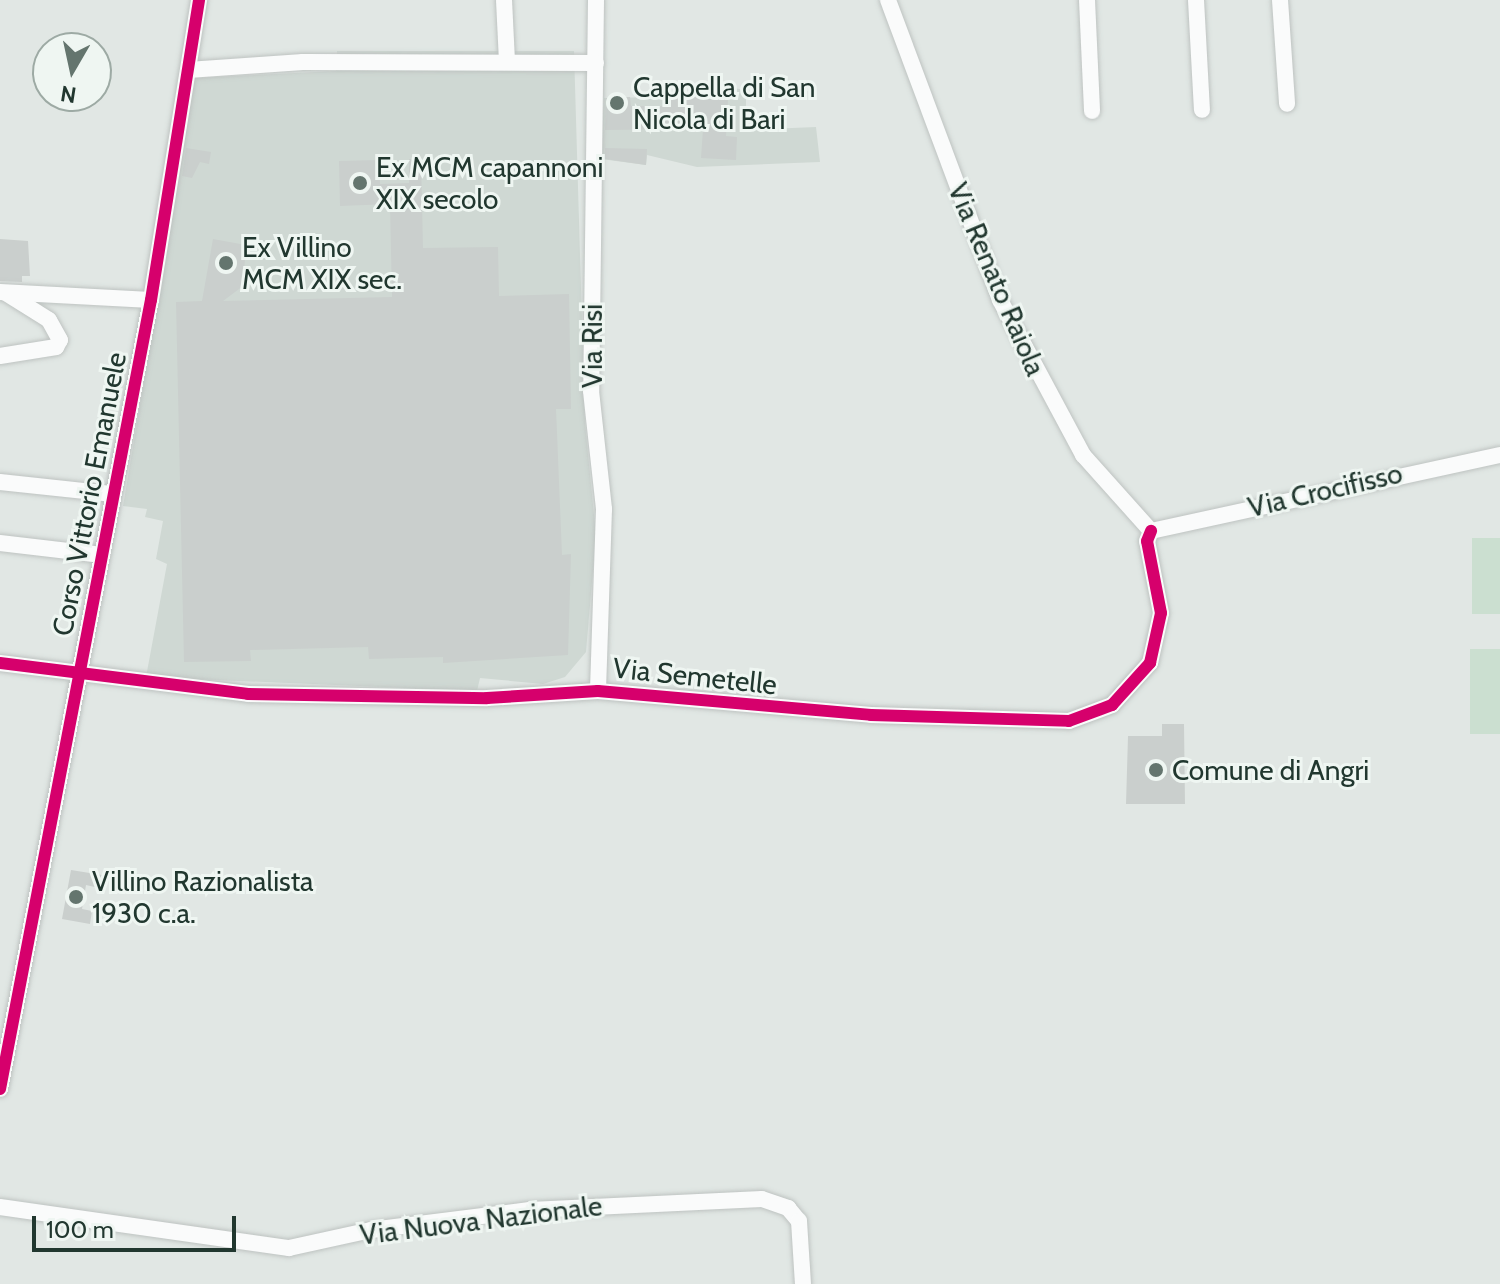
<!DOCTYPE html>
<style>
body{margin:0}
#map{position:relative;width:1500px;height:1284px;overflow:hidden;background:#e1e7e4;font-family:Cabin,sans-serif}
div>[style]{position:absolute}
.built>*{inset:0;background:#cfd8d3}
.green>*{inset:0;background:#cbdfd0;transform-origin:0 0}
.building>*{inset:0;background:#cacfcd}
.roads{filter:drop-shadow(0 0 2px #bec3c1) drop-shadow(0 0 2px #bec3c1)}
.minor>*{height:16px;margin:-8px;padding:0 8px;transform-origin:8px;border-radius:8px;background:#fafbfb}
.cycleway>*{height:12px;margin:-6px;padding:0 6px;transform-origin:6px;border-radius:6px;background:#d6006c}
.dots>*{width:22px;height:22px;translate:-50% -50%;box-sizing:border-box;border:4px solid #eff6f2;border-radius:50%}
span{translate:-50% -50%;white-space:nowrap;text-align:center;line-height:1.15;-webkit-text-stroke:6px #eff6f2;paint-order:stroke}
.poi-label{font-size:28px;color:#21372f}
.left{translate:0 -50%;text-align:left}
.street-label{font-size:28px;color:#21372f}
.north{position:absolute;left:32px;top:32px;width:80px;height:80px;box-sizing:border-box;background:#eff6f2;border:2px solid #9daaa4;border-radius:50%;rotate:189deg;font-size:22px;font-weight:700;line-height:32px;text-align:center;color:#21372f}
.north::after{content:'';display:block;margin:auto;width:28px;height:36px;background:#64756e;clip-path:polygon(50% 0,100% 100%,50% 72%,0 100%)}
.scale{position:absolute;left:32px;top:1216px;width:204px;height:36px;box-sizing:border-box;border:4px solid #21372f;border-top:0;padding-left:10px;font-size:24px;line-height:28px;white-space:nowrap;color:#21372f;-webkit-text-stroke:6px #eff6f2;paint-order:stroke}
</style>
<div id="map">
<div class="built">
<i style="clip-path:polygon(337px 51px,574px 51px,585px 424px,596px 535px,586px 652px,565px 677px,543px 684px,480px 678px,477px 691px,146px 677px,167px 564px,156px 559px,163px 521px,145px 517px,147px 509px,123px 506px,195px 78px,336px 71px)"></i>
<i style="clip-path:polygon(720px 86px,746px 90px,746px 130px,816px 127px,820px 162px,697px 167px,647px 155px,646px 165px,601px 159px,604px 98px,663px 97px,664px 91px,701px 94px)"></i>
</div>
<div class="green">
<i style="left:1472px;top:538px;width:28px;height:76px"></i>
<i style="left:1500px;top:649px;width:85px;height:30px;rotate:90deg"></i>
</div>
<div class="building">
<i style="clip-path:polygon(664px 91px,728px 100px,726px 136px,737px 137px,736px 160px,701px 158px,703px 129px,605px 130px,606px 98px,630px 97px,631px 106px,663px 106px)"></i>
<i style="clip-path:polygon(186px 148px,211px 152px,209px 164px,200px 162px,192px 178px,182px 176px)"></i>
<i style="clip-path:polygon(605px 148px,647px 149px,646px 165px,605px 159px)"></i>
<i style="clip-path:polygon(409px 159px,421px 159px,423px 248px,498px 247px,499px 296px,569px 294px,571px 409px,556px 409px,562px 555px,571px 554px,568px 655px,443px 663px,443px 657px,369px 659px,368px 647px,250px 650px,251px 661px,184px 662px,176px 302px,202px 301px,213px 239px,246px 245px,243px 286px,223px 301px,392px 297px,390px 204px,340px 206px,339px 161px,380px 160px,380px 184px,409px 183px)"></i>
<i style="clip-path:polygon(0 239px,28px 241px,30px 276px,22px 276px,22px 282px,0 281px)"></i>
<i style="clip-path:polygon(1162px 724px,1184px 724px,1185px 804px,1126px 804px,1128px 736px,1162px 736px)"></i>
<i style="clip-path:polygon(71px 870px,102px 875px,99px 888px,86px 885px,82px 909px,92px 911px,90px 924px,62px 919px)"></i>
</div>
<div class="roads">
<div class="minor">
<i style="left:504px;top:0;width:62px;rotate:87.2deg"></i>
<i style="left:596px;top:0;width:391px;rotate:90.7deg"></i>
<i style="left:591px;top:391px;width:119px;rotate:83.7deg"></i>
<i style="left:604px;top:509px;width:182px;rotate:91.9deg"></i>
<i style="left:888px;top:0;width:320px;rotate:69.5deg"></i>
<i style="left:1000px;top:300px;width:176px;rotate:61.8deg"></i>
<i style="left:1083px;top:455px;width:102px;rotate:48.2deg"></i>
<i style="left:1087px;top:0;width:111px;rotate:87.4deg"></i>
<i style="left:1196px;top:0;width:110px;rotate:86.9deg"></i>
<i style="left:1280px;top:0;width:104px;rotate:86.1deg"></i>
<i style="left:188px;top:70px;width:115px;rotate:-4deg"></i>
<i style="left:303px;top:62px;width:293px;rotate:0.2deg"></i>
<i style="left:0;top:292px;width:151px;rotate:3deg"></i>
<i style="left:0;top:356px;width:57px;rotate:-9.1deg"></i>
<i style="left:56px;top:347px;width:8px;rotate:-60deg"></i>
<i style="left:60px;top:340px;width:23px;rotate:-119deg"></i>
<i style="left:49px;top:320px;width:51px;rotate:-147.9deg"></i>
<i style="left:0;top:482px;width:114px;rotate:6.1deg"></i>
<i style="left:1151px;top:531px;width:357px;rotate:-12.3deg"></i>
<i style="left:0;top:543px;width:103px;rotate:6.7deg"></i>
<i style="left:0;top:663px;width:250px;rotate:7.1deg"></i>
<i style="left:248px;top:694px;width:239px;rotate:1deg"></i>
<i style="left:487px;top:698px;width:111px;rotate:-3.6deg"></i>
<i style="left:598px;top:691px;width:274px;rotate:5deg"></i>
<i style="left:871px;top:715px;width:198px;rotate:1.7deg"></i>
<i style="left:1069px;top:721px;width:46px;rotate:-20.4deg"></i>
<i style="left:1112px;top:705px;width:57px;rotate:-47.9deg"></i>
<i style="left:1150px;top:663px;width:51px;rotate:-77.6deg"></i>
<i style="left:1161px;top:613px;width:73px;rotate:-101deg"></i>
<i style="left:1147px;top:541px;width:11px;rotate:-68deg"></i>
<i style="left:0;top:1089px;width:803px;rotate:-79.17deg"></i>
<i style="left:151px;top:300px;width:304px;rotate:-80.9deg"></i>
<i style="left:0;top:1207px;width:292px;rotate:8.1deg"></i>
<i style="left:289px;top:1248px;width:84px;rotate:-12.4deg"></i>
<i style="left:371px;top:1230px;width:160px;rotate:-7.2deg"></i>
<i style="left:530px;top:1210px;width:232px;rotate:-2.7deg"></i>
<i style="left:762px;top:1199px;width:28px;rotate:19deg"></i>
<i style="left:788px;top:1208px;width:17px;rotate:50deg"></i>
<i style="left:799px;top:1221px;width:63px;rotate:86.4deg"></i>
</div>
</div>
<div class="cycleway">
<i style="left:0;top:663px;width:250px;rotate:7.1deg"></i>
<i style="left:248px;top:694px;width:239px;rotate:1deg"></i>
<i style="left:487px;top:698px;width:111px;rotate:-3.6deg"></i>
<i style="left:598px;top:691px;width:274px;rotate:5deg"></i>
<i style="left:871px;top:715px;width:198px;rotate:1.7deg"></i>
<i style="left:1069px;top:721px;width:46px;rotate:-20.4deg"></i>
<i style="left:1112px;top:705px;width:57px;rotate:-47.9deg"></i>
<i style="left:1150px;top:663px;width:51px;rotate:-77.6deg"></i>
<i style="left:1161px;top:613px;width:73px;rotate:-101deg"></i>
<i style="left:1147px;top:541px;width:11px;rotate:-68deg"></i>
<i style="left:0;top:1089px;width:803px;rotate:-79.17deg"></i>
<i style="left:151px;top:300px;width:304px;rotate:-80.9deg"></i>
</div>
<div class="dots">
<i style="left:617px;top:103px;background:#64756e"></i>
<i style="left:360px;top:183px;background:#64756e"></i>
<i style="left:226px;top:263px;background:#64756e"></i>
<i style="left:1156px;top:770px;background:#64756e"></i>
<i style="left:76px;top:897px;background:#64756e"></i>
</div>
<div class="poi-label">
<span class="left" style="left:633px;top:103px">Cappella di San<br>Nicola di Bari</span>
<span class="left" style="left:376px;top:183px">Ex MCM capannoni<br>XIX secolo</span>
<span class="left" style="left:242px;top:263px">Ex Villino<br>MCM XIX sec.</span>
<span class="left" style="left:1172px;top:770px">Comune di Angri</span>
<span class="left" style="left:92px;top:897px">Villino Razionalista<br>1930 c.a.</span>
</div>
<div class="street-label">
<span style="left:997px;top:279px;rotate:67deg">Via Renato Raiola</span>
<span style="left:592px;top:346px;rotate:-90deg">Via Risi</span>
<span style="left:1325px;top:490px;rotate:-13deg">Via Crocifisso</span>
<span style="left:89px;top:494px;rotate:-79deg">Corso Vittorio Emanuele</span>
<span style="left:695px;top:676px;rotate:6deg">Via Semetelle</span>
<span style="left:481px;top:1220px;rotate:-7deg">Via Nuova Nazionale</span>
</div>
<div class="north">N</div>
<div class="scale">100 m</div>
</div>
